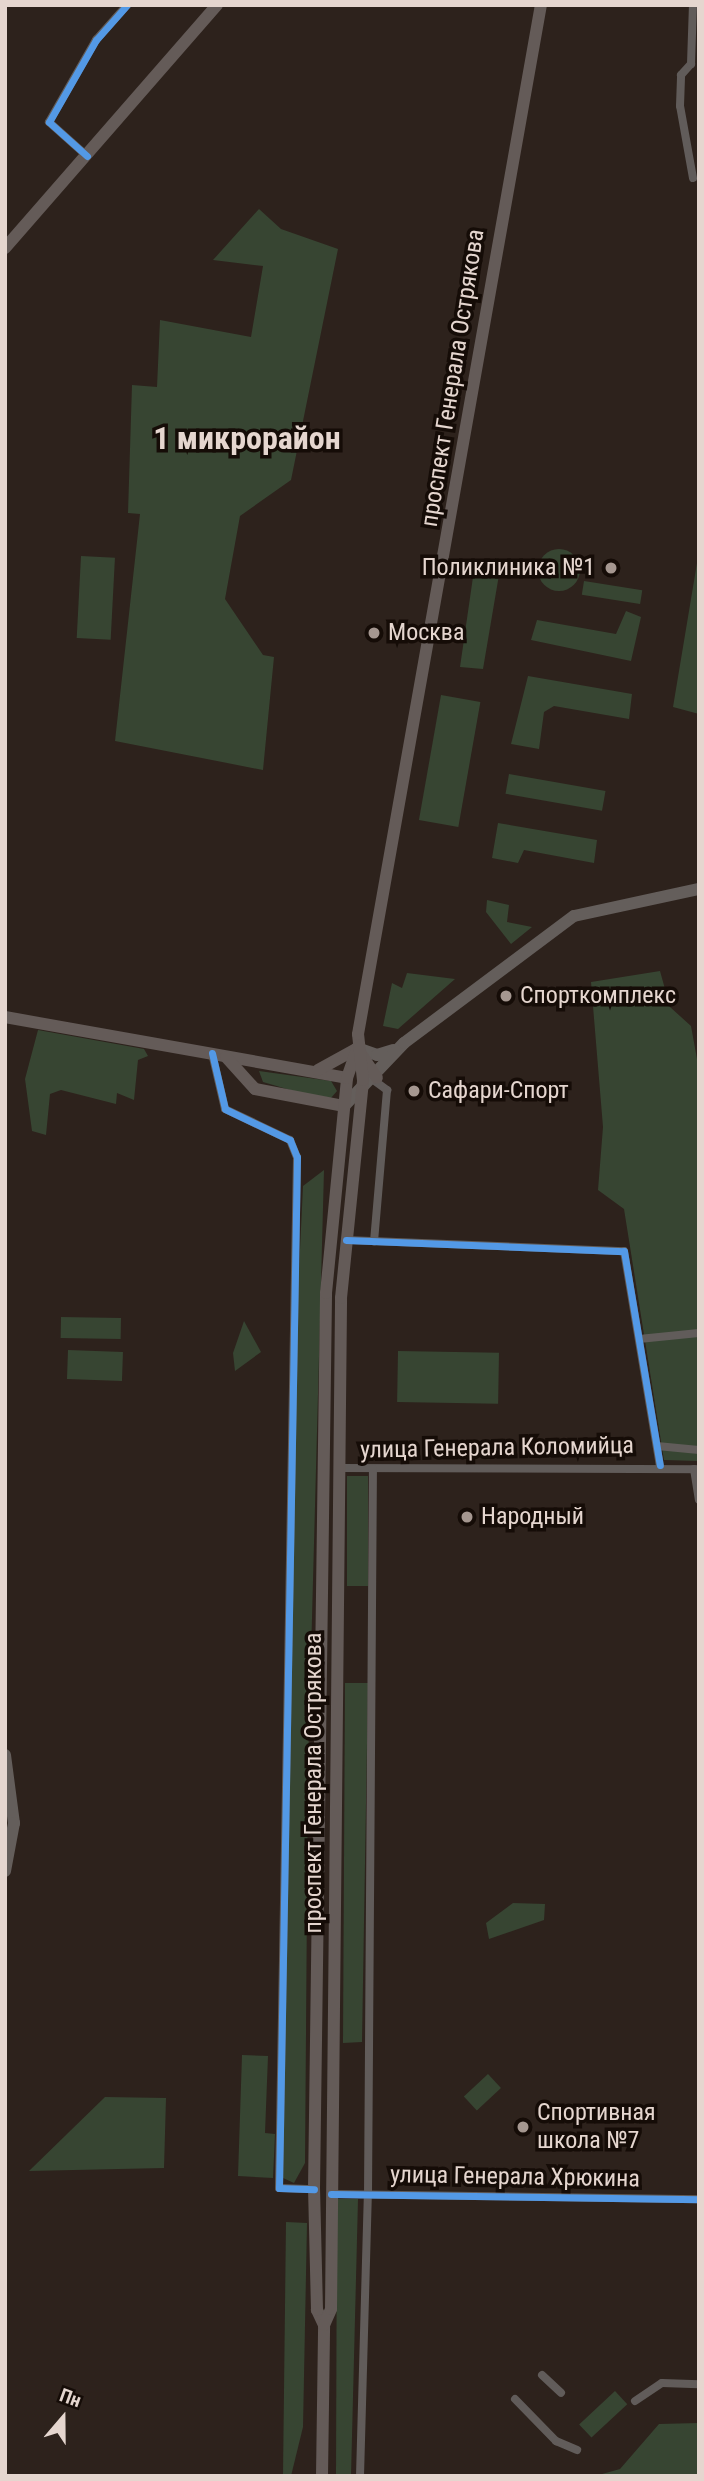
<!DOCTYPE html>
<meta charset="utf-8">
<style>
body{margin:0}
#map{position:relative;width:704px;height:2481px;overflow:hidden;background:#2d221c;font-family:"Roboto Condensed",sans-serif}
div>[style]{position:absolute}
.green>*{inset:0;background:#374532;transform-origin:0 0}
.round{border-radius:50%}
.street>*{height:8px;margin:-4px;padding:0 4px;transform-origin:4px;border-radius:4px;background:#615c5a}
.secondary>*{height:12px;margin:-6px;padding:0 6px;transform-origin:6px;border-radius:6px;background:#645e5b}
.primary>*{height:12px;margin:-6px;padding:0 6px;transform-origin:6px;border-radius:6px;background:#645b58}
.cycleway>*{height:7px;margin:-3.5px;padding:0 3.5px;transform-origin:3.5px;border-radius:3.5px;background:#5399e6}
.dots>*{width:19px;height:19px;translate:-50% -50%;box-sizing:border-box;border:4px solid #150c07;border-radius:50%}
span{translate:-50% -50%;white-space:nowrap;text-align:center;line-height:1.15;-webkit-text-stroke:7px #150c07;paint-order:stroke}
.street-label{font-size:24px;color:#e5d6cf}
.poi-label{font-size:24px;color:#e5d6cf}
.right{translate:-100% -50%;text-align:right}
.left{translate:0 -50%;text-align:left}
.district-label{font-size:32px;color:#e5d6cf;font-weight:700}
.frame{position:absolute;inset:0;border:7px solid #e5d6cf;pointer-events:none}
.north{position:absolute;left:28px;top:2383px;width:70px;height:70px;-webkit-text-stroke:5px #150c07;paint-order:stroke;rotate:20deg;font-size:19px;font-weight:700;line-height:28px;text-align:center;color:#e5d6cf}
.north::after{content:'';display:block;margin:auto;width:24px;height:32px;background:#e5d6cf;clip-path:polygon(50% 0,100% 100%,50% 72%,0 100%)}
</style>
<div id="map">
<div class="green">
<i style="clip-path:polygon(259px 209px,281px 229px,338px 249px,291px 480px,240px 516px,225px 599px,263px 655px,274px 657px,263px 770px,115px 741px,140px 514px,128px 513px,132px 385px,157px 387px,160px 320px,251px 337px,263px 266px,213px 260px)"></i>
<i class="round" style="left:538px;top:549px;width:42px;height:42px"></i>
<i style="clip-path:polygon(699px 551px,699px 714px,673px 707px)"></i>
<i style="left:81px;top:556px;width:34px;height:82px;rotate:3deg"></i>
<i style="clip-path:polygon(497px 558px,501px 563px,483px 669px,460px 667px,473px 577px)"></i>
<i style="left:584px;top:581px;width:59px;height:14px;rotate:9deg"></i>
<i style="clip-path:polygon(626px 611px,641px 617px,631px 661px,531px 640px,537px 620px,616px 634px)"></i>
<i style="clip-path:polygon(528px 676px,632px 694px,629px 719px,554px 706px,544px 712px,539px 749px,511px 744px)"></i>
<i style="left:441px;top:695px;width:40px;height:127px;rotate:10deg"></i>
<i style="left:509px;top:774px;width:98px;height:20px;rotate:10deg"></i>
<i style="clip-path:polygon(498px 823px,597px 840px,594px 863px,524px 850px,518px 863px,492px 858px)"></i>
<i style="clip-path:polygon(487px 900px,509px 905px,507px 922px,532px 927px,511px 944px,486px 912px)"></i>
<i style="clip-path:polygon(660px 971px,670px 1007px,691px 1026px,699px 1070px,699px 1461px,664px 1460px,624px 1209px,598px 1190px,603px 1127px,591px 982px)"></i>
<i style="clip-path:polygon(407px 973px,455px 979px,398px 1029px,383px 1026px,392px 983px,402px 988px)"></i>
<i style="clip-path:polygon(38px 1030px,144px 1049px,148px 1056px,138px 1060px,134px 1100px,117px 1093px,116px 1104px,61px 1090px,50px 1094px,46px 1135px,32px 1131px,25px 1079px)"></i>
<i style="clip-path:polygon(259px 1071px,331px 1081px,337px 1091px,331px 1098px,297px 1092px,263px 1082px)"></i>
<i style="clip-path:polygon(324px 1170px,308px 1767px,305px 2163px,294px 2183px,283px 2178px,298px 1292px,303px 1186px)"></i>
<i style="left:61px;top:1317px;width:60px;height:21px;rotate:1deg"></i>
<i style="clip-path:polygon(244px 1321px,261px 1352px,235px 1371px,233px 1353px)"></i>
<i style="left:68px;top:1350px;width:55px;height:29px;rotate:2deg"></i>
<i style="left:398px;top:1351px;width:101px;height:51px;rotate:1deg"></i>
<i style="left:347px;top:1476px;width:21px;height:110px"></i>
<i style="clip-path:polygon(345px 1683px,368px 1683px,362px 2042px,343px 2043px)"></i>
<i style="clip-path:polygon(513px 1903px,545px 1904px,544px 1920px,489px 1939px,486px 1923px)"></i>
<i style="clip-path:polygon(242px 2055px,268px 2056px,265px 2133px,275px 2134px,273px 2178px,238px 2176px)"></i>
<i style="left:488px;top:2074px;width:19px;height:33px;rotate:47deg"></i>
<i style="clip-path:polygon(105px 2097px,166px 2098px,164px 2168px,29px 2171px)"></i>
<i style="clip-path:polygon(337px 2199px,358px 2199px,351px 2476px,336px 2476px)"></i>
<i style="clip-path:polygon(286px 2222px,307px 2223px,303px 2427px,291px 2476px,283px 2476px)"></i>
<i style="left:615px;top:2391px;width:18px;height:49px;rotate:47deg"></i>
<i style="clip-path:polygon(699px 2423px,699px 2476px,595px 2476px,620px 2469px,659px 2424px)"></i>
</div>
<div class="street">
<i style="left:87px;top:156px;width:51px;rotate:-138.2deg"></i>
<i style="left:49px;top:122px;width:95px;rotate:-60.2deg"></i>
<i style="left:96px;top:40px;width:47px;rotate:-48.5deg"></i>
<i style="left:693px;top:178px;width:73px;rotate:-100.2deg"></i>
<i style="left:680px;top:106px;width:31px;rotate:-88deg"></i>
<i style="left:681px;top:75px;width:15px;rotate:-48deg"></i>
<i style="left:691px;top:64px;width:59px;rotate:-88.1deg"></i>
<i style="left:212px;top:1053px;width:57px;rotate:76.9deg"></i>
<i style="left:225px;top:1109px;width:72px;rotate:25.5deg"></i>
<i style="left:290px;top:1140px;width:18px;rotate:68deg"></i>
<i style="left:297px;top:1157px;width:1031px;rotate:91deg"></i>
<i style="left:279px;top:2188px;width:35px;rotate:2deg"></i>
<i style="left:372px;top:1079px;width:19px;rotate:36deg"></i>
<i style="left:387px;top:1090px;width:152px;rotate:94.9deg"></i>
<i style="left:346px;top:1240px;width:278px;rotate:2.3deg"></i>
<i style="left:624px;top:1251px;width:217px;rotate:80.5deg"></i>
<i style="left:639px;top:1339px;width:60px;rotate:-5.7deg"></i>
<i style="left:657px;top:1446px;width:42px;rotate:5.4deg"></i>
<i style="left:338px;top:1468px;width:361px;rotate:0.2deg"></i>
<i style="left:694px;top:1469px;width:31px;rotate:81deg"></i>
<i style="left:331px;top:2194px;width:368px;rotate:0.8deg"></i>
<i style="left:542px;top:2375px;width:26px;rotate:43deg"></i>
<i style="left:515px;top:2399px;width:59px;rotate:45.7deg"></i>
<i style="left:556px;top:2441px;width:23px;rotate:23deg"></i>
<i style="left:635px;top:2401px;width:32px;rotate:-34deg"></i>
<i style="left:662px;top:2383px;width:37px;rotate:2deg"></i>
<i style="left:360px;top:2476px;width:281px;rotate:-88.4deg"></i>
<i style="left:368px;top:2195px;width:726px;rotate:-89.61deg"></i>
</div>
<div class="secondary">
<i style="left:357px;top:1048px;width:21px;rotate:19deg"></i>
<i style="left:377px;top:1055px;width:17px;rotate:-17deg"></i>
<i style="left:344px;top:1106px;width:87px;rotate:-46.4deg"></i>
<i style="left:404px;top:1043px;width:212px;rotate:-36.8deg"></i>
<i style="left:574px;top:916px;width:128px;rotate:-12.2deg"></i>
<i style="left:5px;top:1755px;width:69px;rotate:82.5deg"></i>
<i style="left:14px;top:1823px;width:49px;rotate:100.6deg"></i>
</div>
<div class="primary">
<i style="left:5px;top:248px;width:322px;rotate:-48.9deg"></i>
<i style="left:5px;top:1017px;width:347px;rotate:10.1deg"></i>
<i style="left:359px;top:1051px;width:32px;rotate:56deg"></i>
<i style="left:226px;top:1057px;width:43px;rotate:47.8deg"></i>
<i style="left:255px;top:1089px;width:91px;rotate:10.8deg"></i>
<i style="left:318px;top:1070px;width:43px;rotate:-28.9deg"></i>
<i style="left:324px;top:2325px;width:17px;rotate:-115deg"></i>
<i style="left:317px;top:2310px;width:121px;rotate:-91.4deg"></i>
<i style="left:314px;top:2189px;width:896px;rotate:-89.23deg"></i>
<i style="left:326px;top:1293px;width:216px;rotate:-84.4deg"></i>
<i style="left:347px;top:1078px;width:31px;rotate:-71deg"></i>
<i style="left:322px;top:2476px;width:151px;rotate:-89.2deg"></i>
<i style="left:324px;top:2325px;width:17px;rotate:-66deg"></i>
<i style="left:331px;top:2309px;width:1011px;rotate:-89.43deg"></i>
<i style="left:341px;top:1298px;width:219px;rotate:-84.2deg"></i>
<i style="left:363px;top:1080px;width:46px;rotate:-96.2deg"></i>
<i style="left:358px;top:1034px;width:1045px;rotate:-79.92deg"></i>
</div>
<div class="cycleway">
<i style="left:87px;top:156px;width:51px;rotate:-138.2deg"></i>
<i style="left:49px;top:122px;width:95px;rotate:-60.2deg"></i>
<i style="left:96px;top:40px;width:47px;rotate:-48.5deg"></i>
<i style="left:212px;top:1053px;width:57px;rotate:76.9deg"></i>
<i style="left:225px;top:1109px;width:72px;rotate:25.5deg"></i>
<i style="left:290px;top:1140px;width:18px;rotate:68deg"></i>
<i style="left:297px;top:1157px;width:1031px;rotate:91deg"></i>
<i style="left:279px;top:2188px;width:35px;rotate:2deg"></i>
<i style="left:346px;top:1240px;width:278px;rotate:2.3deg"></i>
<i style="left:624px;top:1251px;width:217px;rotate:80.5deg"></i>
<i style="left:331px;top:2194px;width:368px;rotate:0.8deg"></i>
</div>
<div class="dots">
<i style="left:611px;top:568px;background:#a59790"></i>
<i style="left:374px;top:633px;background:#a59790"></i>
<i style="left:506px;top:996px;background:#a59790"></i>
<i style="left:414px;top:1091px;background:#a59790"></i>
<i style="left:467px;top:1517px;background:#a59790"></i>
<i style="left:523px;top:2127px;background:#a59790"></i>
</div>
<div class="street-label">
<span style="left:453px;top:378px;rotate:-81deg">проспект Генерала Острякова</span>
<span style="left:497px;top:1448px;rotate:-1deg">улица Генерала Коломийца</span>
<span style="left:314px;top:1783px;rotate:-90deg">проспект Генерала Острякова</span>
<span style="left:515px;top:2177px;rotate:1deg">улица Генерала Хрюкина</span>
</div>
<div class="poi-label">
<span class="right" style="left:595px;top:568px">Поликлиника №1</span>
<span class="left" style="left:388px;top:633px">Москва</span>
<span class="left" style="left:520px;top:996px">Спорткомплекс</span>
<span class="left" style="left:428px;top:1091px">Сафари-Спорт</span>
<span class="left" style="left:481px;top:1517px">Народный</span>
<span class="left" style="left:537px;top:2127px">Спортивная<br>школа №7</span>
</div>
<div class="district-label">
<span style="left:247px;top:438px">1 микрорайон</span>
</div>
<div class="frame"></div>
<div class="north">Пн</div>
</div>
